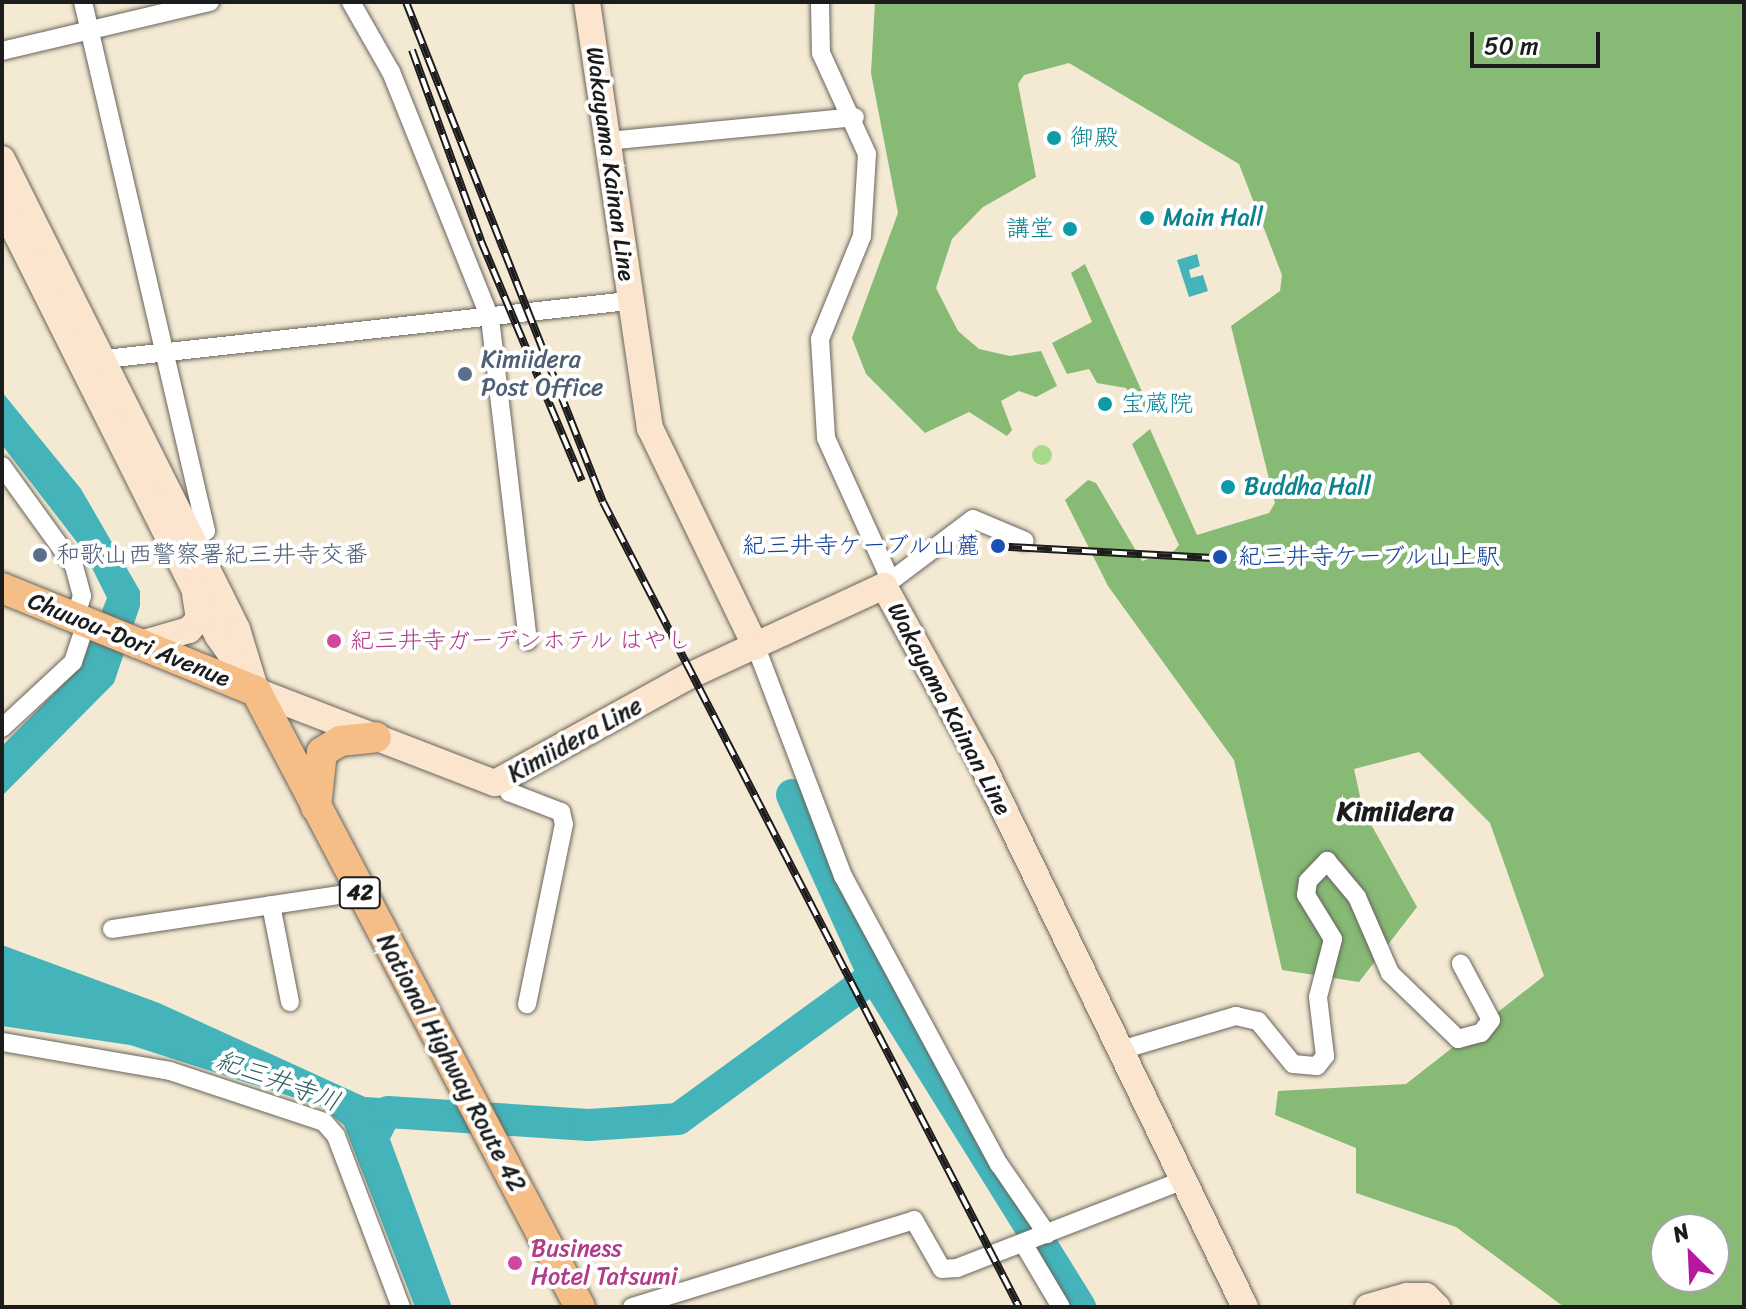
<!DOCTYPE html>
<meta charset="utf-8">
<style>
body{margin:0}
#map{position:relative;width:1746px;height:1309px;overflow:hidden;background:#f4e9d3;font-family:Sriracha,"Klee One",sans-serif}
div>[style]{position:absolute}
.green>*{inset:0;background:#a8da89}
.round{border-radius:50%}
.forest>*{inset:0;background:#86ba75}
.water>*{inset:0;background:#44b4ba}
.river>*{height:32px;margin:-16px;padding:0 16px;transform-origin:16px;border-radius:16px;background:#44b4ba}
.roads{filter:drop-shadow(0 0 2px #68645c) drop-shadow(0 0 2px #68645c)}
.minor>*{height:18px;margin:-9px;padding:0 9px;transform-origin:9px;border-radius:9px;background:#fff}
.secondary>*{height:26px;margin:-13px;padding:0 13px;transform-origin:13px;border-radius:13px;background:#fbe5cf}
.trunk>*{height:30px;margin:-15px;padding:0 15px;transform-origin:15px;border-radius:15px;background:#f6be87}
.rail>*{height:8px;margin-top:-4px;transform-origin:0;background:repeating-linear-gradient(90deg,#fff 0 15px,#1c1c1c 0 30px);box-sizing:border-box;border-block:2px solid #1c1c1c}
.dots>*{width:22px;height:22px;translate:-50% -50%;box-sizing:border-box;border:4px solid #fff;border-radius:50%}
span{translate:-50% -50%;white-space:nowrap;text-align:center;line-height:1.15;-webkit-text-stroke:8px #fff;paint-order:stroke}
.shield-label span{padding:2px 6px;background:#fff;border:2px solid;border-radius:6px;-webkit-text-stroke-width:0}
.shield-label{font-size:22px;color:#1c1c1c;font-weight:700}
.culture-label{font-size:24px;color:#0d838f}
.left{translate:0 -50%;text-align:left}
.right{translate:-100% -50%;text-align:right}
.street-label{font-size:24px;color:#1c1c1c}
.service-label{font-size:24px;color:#4e5e75}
.transit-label{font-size:24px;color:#164399}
.hotel-label{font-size:24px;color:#b23c85}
.water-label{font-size:26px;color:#2e6063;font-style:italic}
.quarter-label{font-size:28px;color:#1c1c1c;font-weight:700}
.frame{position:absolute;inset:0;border:4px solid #1c1c1c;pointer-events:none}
.north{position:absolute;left:1650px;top:1213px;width:80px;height:80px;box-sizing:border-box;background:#fff;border:2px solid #a4a4a4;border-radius:50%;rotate:336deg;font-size:22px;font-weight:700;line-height:32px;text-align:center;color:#1c1c1c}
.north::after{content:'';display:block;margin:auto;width:28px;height:36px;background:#b5179e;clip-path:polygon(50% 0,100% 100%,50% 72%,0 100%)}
.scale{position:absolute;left:1470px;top:32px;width:130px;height:36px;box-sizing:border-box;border:4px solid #1c1c1c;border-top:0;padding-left:10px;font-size:24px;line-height:28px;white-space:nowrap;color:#1c1c1c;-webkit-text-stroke:6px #fff;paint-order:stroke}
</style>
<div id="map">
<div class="green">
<i class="round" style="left:1032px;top:445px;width:20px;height:20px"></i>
</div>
<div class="forest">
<i style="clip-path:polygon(evenodd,875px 2px,1744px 2px,1744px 1307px,1564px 1307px,1456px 1227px,1356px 1193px,1356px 1148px,1275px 1115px,1278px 1091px,1406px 1084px,1544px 976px,1490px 823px,1419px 752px,1354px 769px,1363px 810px,1417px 907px,1359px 982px,1282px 970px,1234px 760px,1108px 586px,1065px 500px,1088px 480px,1096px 483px,1142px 561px,1174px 551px,1179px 545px,1132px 444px,1150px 429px,1197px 535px,1269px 513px,1275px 503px,1231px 326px,1280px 291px,1282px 275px,1239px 164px,1069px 63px,1024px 75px,1018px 84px,1036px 177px,983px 207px,952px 239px,936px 288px,958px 331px,979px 349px,1010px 356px,1041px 351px,1057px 386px,1036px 397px,1019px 391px,1001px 401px,1012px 430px,1007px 436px,969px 412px,925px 433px,866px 374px,852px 338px,898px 213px,871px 73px,875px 2px,1666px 1229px,1714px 1229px,1714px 1277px,1666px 1277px,1666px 1229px)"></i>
<i style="clip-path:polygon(1085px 264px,1148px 405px,1143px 412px,1126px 388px,1097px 383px,1089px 369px,1067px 374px,1052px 343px,1092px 322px,1071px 273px)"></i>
</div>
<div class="water">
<i style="clip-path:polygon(1197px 254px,1200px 266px,1189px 270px,1191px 278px,1203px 275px,1208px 291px,1189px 297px,1177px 260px)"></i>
<i style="clip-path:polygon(2px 392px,81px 489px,140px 591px,140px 606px,114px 683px,2px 796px,2px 746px,79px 668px,107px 598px,83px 550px,2px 445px)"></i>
<i style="clip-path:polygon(2px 945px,159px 1003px,365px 1097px,427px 1101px,431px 1126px,396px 1127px,390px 1139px,452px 1307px,415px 1307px,344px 1125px,320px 1106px,130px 1045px,2px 1026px)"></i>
</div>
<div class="river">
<i style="left:792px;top:795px;width:199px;rotate:65.6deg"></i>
<i style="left:874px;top:976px;width:390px;rotate:58.1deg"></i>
<i style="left:388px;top:1112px;width:201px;rotate:3.7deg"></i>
<i style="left:589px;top:1125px;width:89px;rotate:-3.9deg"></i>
<i style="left:678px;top:1119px;width:243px;rotate:-36.1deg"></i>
</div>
<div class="roads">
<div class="minor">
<i style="left:83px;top:2px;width:543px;rotate:76.91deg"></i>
<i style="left:206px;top:531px;width:17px;rotate:149deg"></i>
<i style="left:351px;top:2px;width:81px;rotate:60.3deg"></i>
<i style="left:391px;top:72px;width:265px;rotate:68.1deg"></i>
<i style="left:490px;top:318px;width:325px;rotate:83.3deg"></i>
<i style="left:820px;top:2px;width:51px;rotate:88.9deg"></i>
<i style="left:821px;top:53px;width:111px;rotate:65.5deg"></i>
<i style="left:867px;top:154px;width:82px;rotate:93.5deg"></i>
<i style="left:862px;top:236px;width:111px;rotate:112.2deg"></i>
<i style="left:820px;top:339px;width:99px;rotate:86.5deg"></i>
<i style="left:826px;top:438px;width:157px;rotate:65.6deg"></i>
<i style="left:2px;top:51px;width:214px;rotate:-13.3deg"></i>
<i style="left:607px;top:141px;width:249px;rotate:-5.5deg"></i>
<i style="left:95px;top:368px;width:21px;rotate:-28deg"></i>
<i style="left:114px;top:358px;width:518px;rotate:-6.32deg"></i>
<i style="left:2px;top:466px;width:123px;rotate:54.2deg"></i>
<i style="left:74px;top:566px;width:31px;rotate:75deg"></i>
<i style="left:82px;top:596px;width:23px;rotate:108deg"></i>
<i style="left:884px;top:586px;width:111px;rotate:-37deg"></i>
<i style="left:973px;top:519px;width:56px;rotate:22.9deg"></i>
<i style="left:756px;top:647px;width:245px;rotate:69.2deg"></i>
<i style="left:843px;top:876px;width:328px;rotate:61.6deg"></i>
<i style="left:999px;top:1164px;width:85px;rotate:55.6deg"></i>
<i style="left:2px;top:728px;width:97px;rotate:-42.9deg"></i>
<i style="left:73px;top:662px;width:41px;rotate:-71.6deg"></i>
<i style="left:505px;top:779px;width:14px;rotate:73deg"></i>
<i style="left:509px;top:792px;width:56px;rotate:21deg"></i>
<i style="left:561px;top:812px;width:12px;rotate:76deg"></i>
<i style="left:564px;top:824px;width:184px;rotate:101.6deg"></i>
<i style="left:271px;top:905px;width:99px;rotate:78.9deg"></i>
<i style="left:112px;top:929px;width:250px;rotate:-8.5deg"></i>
<i style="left:2px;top:1042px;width:170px;rotate:9.8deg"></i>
<i style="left:170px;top:1071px;width:162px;rotate:18.3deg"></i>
<i style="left:324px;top:1122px;width:18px;rotate:49deg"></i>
<i style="left:336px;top:1136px;width:183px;rotate:69.2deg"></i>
<i style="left:1121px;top:1050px;width:120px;rotate:-16.5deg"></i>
<i style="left:1236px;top:1016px;width:23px;rotate:13deg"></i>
<i style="left:1258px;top:1021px;width:55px;rotate:50.9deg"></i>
<i style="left:1293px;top:1064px;width:24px;rotate:5deg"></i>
<i style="left:1317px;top:1066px;width:13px;rotate:-51deg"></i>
<i style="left:1325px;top:1056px;width:59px;rotate:-96.8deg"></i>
<i style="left:1318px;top:997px;width:60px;rotate:-75.5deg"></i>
<i style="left:1333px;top:939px;width:52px;rotate:-121.5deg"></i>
<i style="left:1306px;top:895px;width:14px;rotate:-82deg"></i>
<i style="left:1308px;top:881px;width:28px;rotate:-46deg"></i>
<i style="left:1327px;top:861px;width:47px;rotate:50.2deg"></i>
<i style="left:1357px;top:897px;width:83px;rotate:66.5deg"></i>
<i style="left:1390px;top:973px;width:95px;rotate:44.1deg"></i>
<i style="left:1458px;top:1039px;width:24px;rotate:-15deg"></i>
<i style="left:1481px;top:1033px;width:16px;rotate:-52deg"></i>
<i style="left:1491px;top:1020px;width:64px;rotate:-118.2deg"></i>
<i style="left:1023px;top:1243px;width:74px;rotate:59.3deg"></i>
<i style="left:632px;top:1307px;width:295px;rotate:-17.1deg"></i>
<i style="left:914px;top:1220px;width:56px;rotate:60.3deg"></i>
<i style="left:942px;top:1269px;width:15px;rotate:-4deg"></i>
<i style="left:957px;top:1268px;width:243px;rotate:-21.2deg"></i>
</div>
<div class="secondary">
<i style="left:587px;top:2px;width:431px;rotate:81.6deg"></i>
<i style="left:650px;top:428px;width:243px;rotate:64.2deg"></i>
<i style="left:2px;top:159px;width:525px;rotate:63.43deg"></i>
<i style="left:237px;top:629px;width:65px;rotate:73deg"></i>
<i style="left:2px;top:205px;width:482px;rotate:63.4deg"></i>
<i style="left:218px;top:636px;width:44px;rotate:55.2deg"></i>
<i style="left:137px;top:645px;width:54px;rotate:-16.1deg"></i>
<i style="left:189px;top:630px;width:15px;rotate:-48deg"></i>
<i style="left:199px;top:619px;width:25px;rotate:-99deg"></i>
<i style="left:256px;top:691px;width:256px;rotate:21.1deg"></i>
<i style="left:495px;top:783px;width:222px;rotate:-28.9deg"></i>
<i style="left:689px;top:676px;width:215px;rotate:-24.8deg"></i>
<i style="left:884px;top:586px;width:203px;rotate:61.2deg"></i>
<i style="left:982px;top:764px;width:603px;rotate:64.16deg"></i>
<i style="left:1368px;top:1307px;width:41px;rotate:-15.8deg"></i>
<i style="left:1407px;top:1296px;width:19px"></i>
<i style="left:1426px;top:1296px;width:16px;rotate:45deg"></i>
</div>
<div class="trunk">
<i style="left:2px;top:588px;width:274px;rotate:22.1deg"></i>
<i style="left:256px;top:691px;width:696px;rotate:62.26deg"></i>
<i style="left:316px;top:807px;width:55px;rotate:-83.8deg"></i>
<i style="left:322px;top:752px;width:21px;rotate:-31deg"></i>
<i style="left:340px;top:741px;width:36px;rotate:-6deg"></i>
</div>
</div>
<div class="rail">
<i style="left:406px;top:2px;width:537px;rotate:68.5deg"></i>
<i style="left:603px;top:502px;width:906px;rotate:62.67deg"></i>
<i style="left:412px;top:50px;width:203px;rotate:70.1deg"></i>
<i style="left:481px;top:241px;width:260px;rotate:67.2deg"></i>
<i style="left:992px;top:546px;width:225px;rotate:3.1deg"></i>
</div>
<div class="dots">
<i style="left:1054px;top:138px;background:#0f9aa8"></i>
<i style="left:1147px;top:218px;background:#0f9aa8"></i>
<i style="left:1070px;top:229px;background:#0f9aa8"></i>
<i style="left:465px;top:374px;background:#5c6f8a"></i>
<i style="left:1105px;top:404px;background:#0f9aa8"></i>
<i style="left:1228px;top:487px;background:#0f9aa8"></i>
<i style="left:998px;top:546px;background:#1a4fb4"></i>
<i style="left:40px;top:555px;background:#5c6f8a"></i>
<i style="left:1220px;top:557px;background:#1a4fb4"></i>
<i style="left:334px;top:641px;background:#d1479c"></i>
<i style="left:515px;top:1263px;background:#d1479c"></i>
</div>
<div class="shield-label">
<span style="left:360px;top:893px">42</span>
</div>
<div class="culture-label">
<span class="left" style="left:1070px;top:138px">御殿</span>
<span class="left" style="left:1163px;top:218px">Main Hall</span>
<span class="right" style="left:1054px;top:229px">講堂</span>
<span class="left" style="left:1121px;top:404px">宝蔵院</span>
<span class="left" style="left:1244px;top:487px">Buddha Hall</span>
</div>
<div class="street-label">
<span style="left:610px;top:164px;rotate:82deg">Wakayama Kainan Line</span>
<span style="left:129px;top:640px;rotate:22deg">Chuuou-Dori Avenue</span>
<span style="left:949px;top:709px;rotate:62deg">Wakayama Kainan Line</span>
<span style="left:575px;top:740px;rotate:-29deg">Kimiidera Line</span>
<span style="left:451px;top:1063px;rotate:62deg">National Highway Route 42</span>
</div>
<div class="service-label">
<span class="left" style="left:481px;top:374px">Kimiidera<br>Post Office</span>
<span class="left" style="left:56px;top:555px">和歌山西警察署紀三井寺交番</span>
</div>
<div class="transit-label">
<span class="right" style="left:980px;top:546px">紀三井寺ケーブル山麓</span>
<span class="left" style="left:1238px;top:557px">紀三井寺ケーブル山上駅</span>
</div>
<div class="hotel-label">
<span class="left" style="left:350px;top:641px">紀三井寺ガーデンホテル はやし</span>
<span class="left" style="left:531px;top:1263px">Business<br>Hotel Tatsumi</span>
</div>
<div class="water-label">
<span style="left:278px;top:1081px;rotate:20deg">紀三井寺川</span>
</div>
<div class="quarter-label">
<span style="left:1395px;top:811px">Kimiidera</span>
</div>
<div class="frame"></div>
<div class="north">N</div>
<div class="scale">50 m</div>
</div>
